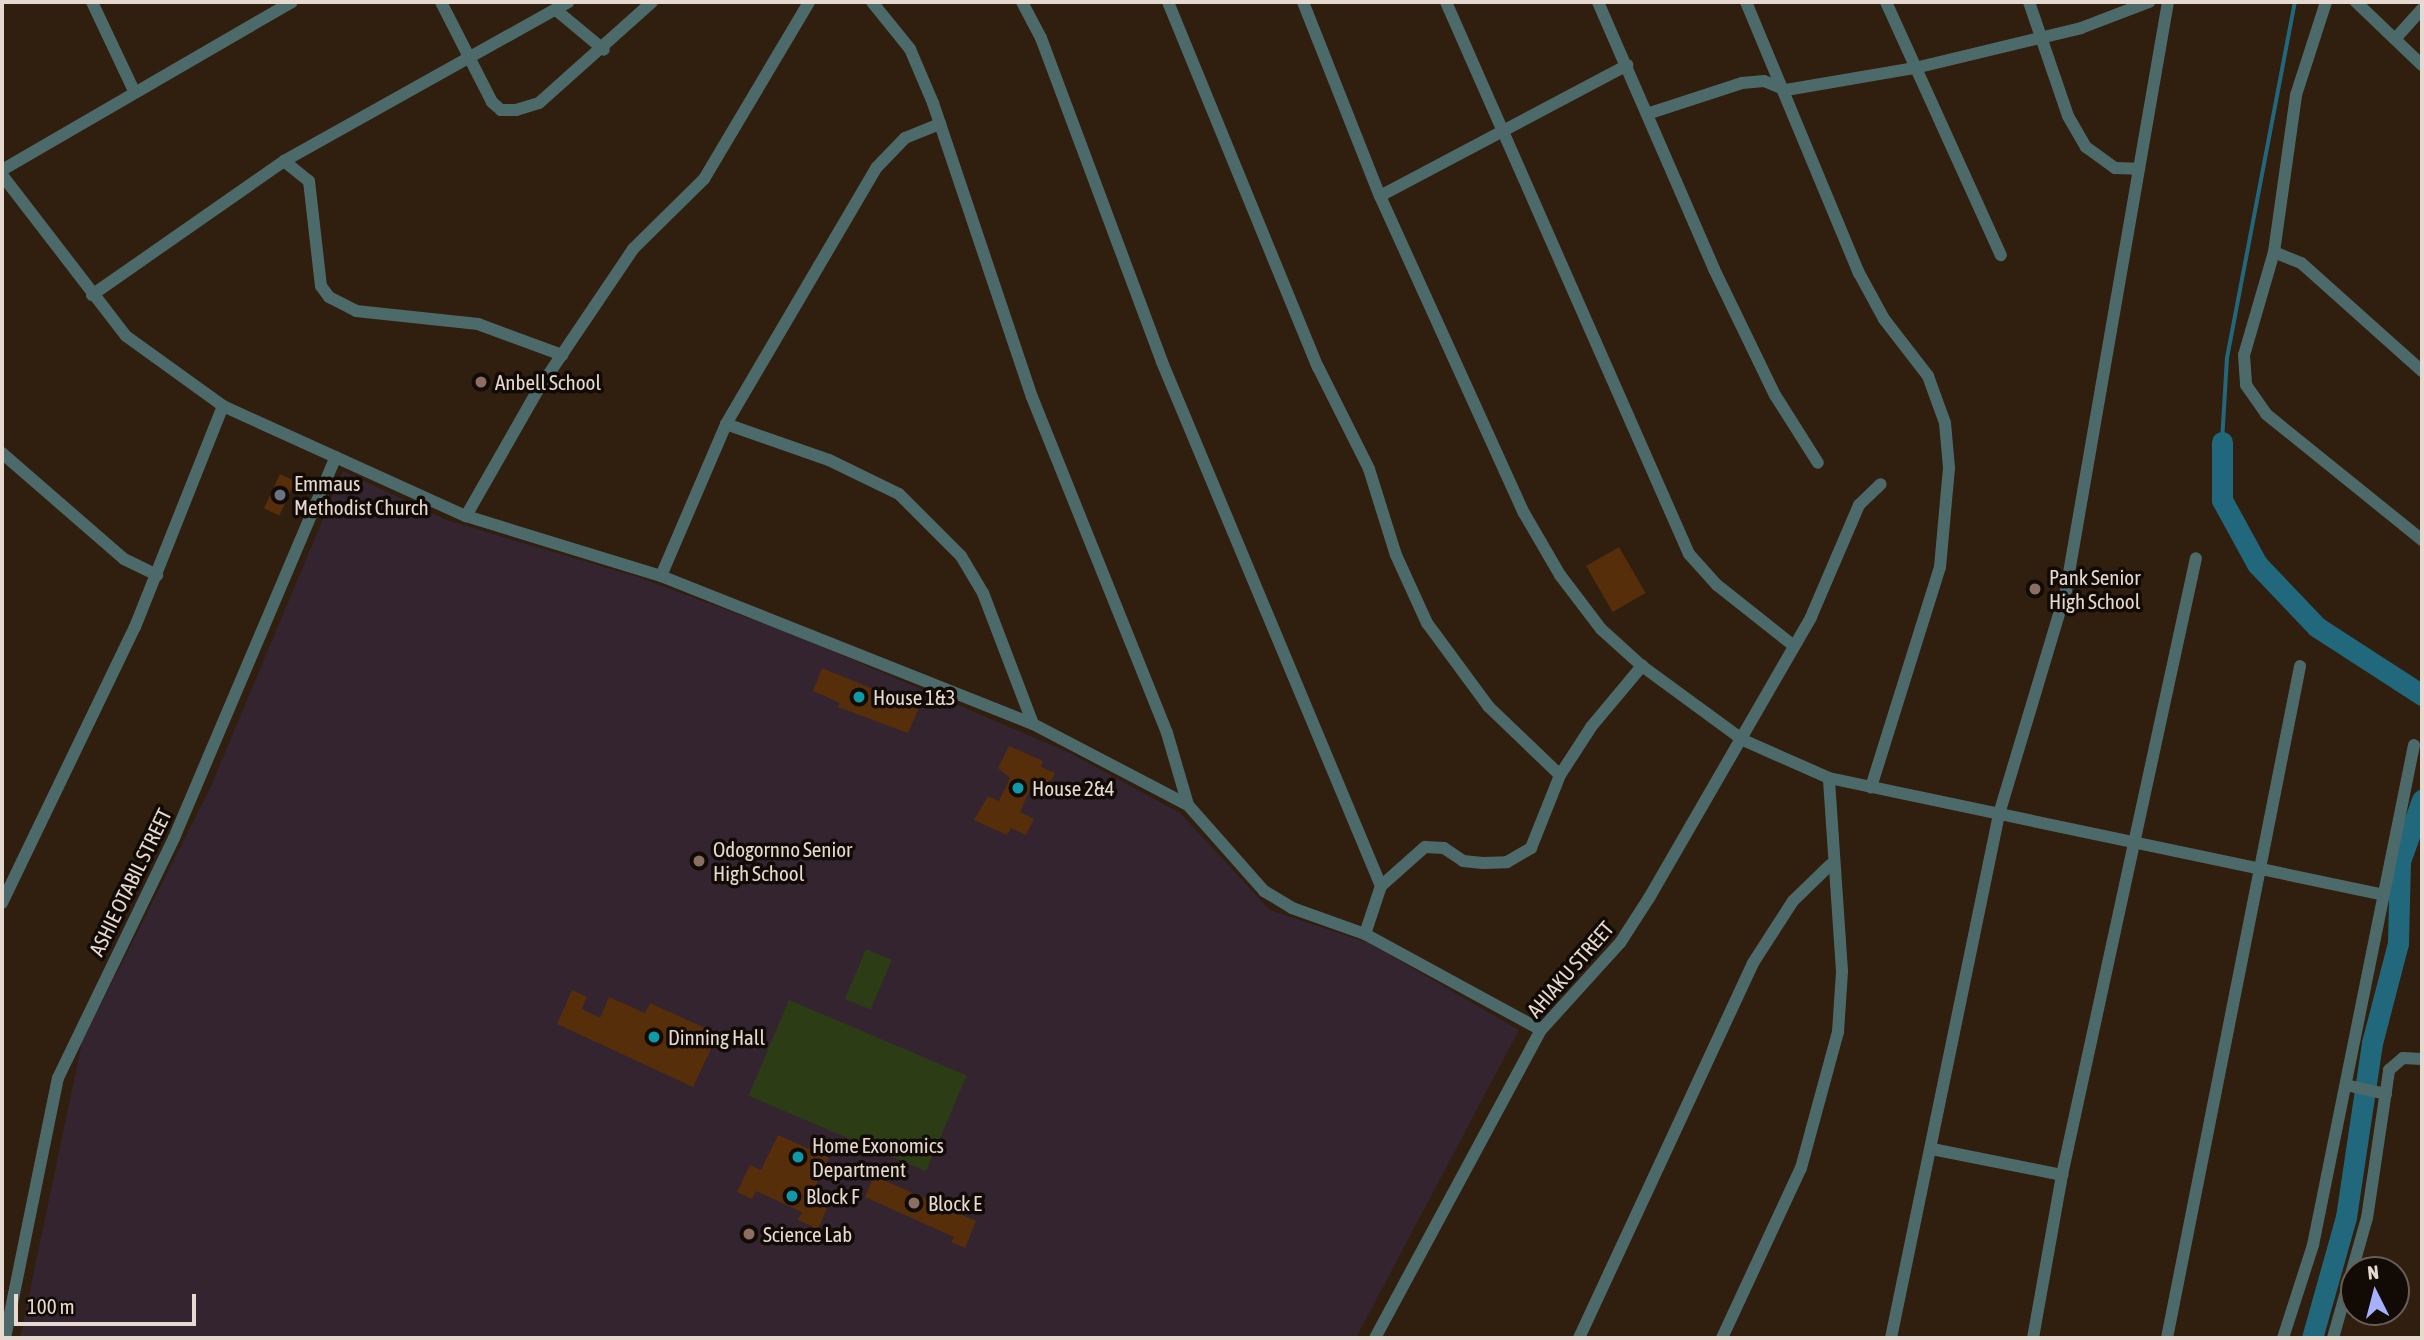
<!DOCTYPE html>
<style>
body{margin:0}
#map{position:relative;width:2424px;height:1340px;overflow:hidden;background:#301e0f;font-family:"Asap Condensed",sans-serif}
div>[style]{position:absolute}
.education>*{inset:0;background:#33242f}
.green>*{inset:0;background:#2c3d15;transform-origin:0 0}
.stream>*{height:3.5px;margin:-1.75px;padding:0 1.75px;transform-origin:1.75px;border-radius:1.75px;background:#22687d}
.river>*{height:21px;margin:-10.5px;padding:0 10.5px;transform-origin:10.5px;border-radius:10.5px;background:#22687d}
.building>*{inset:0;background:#562e09;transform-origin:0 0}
.street>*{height:12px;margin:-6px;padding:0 6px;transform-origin:6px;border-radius:6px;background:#4d6a6a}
.dots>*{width:19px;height:19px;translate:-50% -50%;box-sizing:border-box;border:4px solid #120a05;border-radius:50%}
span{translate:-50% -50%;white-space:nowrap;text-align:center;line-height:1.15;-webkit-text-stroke:7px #120a05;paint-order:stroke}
.poi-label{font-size:21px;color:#e6d9d0}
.left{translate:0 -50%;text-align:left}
.street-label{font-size:21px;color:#e6d9d0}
.frame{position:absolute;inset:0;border:4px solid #e6d9d0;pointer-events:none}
.north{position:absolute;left:2340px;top:1256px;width:70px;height:70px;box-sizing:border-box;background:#120a05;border:2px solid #675d56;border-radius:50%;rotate:354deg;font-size:19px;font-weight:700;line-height:28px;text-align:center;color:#e6d9d0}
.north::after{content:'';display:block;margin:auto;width:24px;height:32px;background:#a5b1fc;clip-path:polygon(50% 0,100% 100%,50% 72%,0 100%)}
.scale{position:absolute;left:14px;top:1294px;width:182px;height:32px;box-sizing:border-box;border:4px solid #e6d9d0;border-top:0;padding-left:9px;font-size:21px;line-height:24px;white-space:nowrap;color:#e6d9d0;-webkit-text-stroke:5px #120a05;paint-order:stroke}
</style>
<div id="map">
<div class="education">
<i style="clip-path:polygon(343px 471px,446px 520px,638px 577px,802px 638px,1070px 753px,1180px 813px,1270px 910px,1369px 943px,1519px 1030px,1356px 1338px,20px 1338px,82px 1042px,211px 786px)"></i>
</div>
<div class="green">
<i style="left:866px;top:949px;width:28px;height:54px;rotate:23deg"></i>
<i style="left:789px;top:1000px;width:193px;height:104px;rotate:23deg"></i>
</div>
<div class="stream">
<i style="left:2222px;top:442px;width:84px;rotate:-86.6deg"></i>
<i style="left:2227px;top:358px;width:362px;rotate:-79.2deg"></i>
</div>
<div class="river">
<i style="left:2222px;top:442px;width:58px;rotate:90deg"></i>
<i style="left:2222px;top:500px;width:73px;rotate:61.3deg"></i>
<i style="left:2257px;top:564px;width:87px;rotate:46.4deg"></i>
<i style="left:2317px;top:627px;width:125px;rotate:32.9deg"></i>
<i style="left:2312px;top:1338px;width:126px;rotate:-74.3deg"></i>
<i style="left:2346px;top:1217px;width:176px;rotate:-81.5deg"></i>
<i style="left:2372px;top:1043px;width:103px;rotate:-75.4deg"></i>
<i style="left:2398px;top:943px;width:82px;rotate:-88.6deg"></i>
<i style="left:2400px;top:861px;width:65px;rotate:-70.2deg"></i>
</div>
<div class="building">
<i style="left:280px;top:474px;width:17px;height:38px;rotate:25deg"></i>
<i style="left:1619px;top:547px;width:53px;height:38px;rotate:60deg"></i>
<i style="clip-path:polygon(822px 668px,919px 708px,908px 733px,838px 707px,840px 703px,813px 691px)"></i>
<i style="clip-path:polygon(1009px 746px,1043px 761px,1041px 767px,1055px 773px,1046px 792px,1032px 785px,1020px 812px,1034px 819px,1026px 835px,1011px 828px,1007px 835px,974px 820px,988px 796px,999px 801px,1010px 778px,998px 768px)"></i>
<i style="clip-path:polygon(572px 990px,587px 997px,582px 1009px,600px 1018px,609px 997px,645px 1013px,650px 1003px,718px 1034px,693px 1087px,557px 1024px)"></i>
<i style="clip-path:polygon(778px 1135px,829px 1158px,812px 1193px,830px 1201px,818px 1229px,798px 1220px,802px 1212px,756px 1191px,752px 1199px,737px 1192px,750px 1165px,761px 1170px)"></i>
<i style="clip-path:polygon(874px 1176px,976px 1221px,965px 1248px,951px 1242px,954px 1237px,865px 1197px)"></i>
</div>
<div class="street">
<i style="left:92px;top:2px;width:98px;rotate:64.7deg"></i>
<i style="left:441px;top:2px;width:112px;rotate:63deg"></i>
<i style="left:492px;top:102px;width:12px;rotate:42deg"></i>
<i style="left:501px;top:110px;width:15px"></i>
<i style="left:516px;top:110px;width:24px;rotate:-17deg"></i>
<i style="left:539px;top:103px;width:152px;rotate:-41.8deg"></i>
<i style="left:872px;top:2px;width:60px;rotate:51deg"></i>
<i style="left:910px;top:49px;width:59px;rotate:66.9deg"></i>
<i style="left:933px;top:103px;width:310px;rotate:71.4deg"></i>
<i style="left:1032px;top:397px;width:362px;rotate:68.1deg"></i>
<i style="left:1167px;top:733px;width:75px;rotate:73.7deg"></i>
<i style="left:1022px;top:2px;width:41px;rotate:62.2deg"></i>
<i style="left:1041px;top:38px;width:346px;rotate:69.5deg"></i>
<i style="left:1162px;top:362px;width:568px;rotate:67.32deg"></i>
<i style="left:1168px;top:2px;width:395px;rotate:67.7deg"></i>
<i style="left:1318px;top:367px;width:114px;rotate:63.4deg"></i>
<i style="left:1369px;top:469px;width:90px;rotate:72.6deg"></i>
<i style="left:1396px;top:555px;width:75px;rotate:65.5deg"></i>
<i style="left:1427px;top:623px;width:104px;rotate:53.6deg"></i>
<i style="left:1489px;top:707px;width:98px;rotate:43.8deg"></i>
<i style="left:1303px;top:2px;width:209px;rotate:68.4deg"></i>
<i style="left:1380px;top:196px;width:348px;rotate:65.6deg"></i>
<i style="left:1524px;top:513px;width:72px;rotate:59.9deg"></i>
<i style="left:1560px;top:575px;width:68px;rotate:52.8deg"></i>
<i style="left:1601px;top:629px;width:55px;rotate:42.1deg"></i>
<i style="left:1642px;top:666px;width:125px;rotate:36.2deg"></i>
<i style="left:1743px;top:740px;width:94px;rotate:23.8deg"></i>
<i style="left:1829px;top:778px;width:567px;rotate:11.9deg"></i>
<i style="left:1446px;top:2px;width:603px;rotate:66.24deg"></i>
<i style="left:1689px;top:554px;width:42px;rotate:47.9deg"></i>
<i style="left:1717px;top:585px;width:98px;rotate:38.4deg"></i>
<i style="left:1598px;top:2px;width:291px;rotate:66.5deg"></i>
<i style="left:1714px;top:269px;width:140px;rotate:64.2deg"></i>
<i style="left:1775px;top:395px;width:80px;rotate:57.7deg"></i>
<i style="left:1746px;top:2px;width:294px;rotate:67.4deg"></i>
<i style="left:1859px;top:273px;width:52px;rotate:61.5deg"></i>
<i style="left:1884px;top:319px;width:72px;rotate:52.3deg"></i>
<i style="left:1928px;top:376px;width:50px;rotate:70.1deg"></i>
<i style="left:1945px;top:423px;width:45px;rotate:84.9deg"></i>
<i style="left:1949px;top:468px;width:99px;rotate:95.2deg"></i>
<i style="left:1940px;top:567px;width:231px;rotate:107.4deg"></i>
<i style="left:1886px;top:2px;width:278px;rotate:65.6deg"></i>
<i style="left:2029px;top:2px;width:120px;rotate:71.1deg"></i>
<i style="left:2068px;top:116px;width:36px;rotate:60deg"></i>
<i style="left:2086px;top:147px;width:36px;rotate:36deg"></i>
<i style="left:2115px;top:168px;width:23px;rotate:2deg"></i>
<i style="left:2356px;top:2px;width:91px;rotate:43.7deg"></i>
<i style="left:556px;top:10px;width:62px;rotate:39.8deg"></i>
<i style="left:2395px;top:39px;width:40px;rotate:-48deg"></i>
<i style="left:1647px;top:114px;width:100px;rotate:-18.1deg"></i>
<i style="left:1742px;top:83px;width:22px;rotate:-5deg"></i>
<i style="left:1764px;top:81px;width:24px;rotate:22deg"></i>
<i style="left:1786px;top:90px;width:131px;rotate:-9.7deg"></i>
<i style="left:1915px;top:68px;width:171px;rotate:-13.5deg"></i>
<i style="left:2081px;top:28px;width:73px;rotate:-20.9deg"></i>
<i style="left:284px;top:161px;width:32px;rotate:39deg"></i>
<i style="left:309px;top:181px;width:106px;rotate:83.5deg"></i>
<i style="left:321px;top:286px;width:14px;rotate:54deg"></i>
<i style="left:329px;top:297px;width:30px;rotate:27deg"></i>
<i style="left:356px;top:311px;width:123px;rotate:6.1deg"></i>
<i style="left:478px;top:324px;width:90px;rotate:20.3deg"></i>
<i style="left:2px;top:170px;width:335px;rotate:-30.1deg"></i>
<i style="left:2px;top:175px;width:203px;rotate:52.4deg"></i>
<i style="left:126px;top:336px;width:120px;rotate:35.8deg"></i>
<i style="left:223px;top:406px;width:267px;rotate:24.4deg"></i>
<i style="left:466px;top:516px;width:204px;rotate:17.1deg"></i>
<i style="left:661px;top:576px;width:400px;rotate:21.7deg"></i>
<i style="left:1033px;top:724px;width:175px;rotate:27.6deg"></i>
<i style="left:1188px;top:805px;width:115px;rotate:48.5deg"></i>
<i style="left:1264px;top:891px;width:33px;rotate:31deg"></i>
<i style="left:1292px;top:908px;width:77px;rotate:19.6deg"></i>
<i style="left:1365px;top:934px;width:200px;rotate:28.6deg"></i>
<i style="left:1380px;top:196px;width:280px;rotate:-27.9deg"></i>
<i style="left:2274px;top:252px;width:159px;rotate:-82deg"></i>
<i style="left:2296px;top:95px;width:98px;rotate:-72.1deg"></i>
<i style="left:92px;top:295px;width:234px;rotate:-34.9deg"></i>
<i style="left:284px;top:161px;width:326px;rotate:-29.2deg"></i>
<i style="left:2422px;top:371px;width:162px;rotate:-138.2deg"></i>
<i style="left:2301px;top:263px;width:29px;rotate:-158deg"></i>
<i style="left:2274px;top:252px;width:107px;rotate:106.2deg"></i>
<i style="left:2244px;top:355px;width:30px;rotate:86deg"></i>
<i style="left:2246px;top:385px;width:35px;rotate:55deg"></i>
<i style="left:2266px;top:414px;width:201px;rotate:38.9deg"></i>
<i style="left:726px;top:424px;width:298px;rotate:-59.6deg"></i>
<i style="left:877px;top:167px;width:40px;rotate:-46deg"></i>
<i style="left:905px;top:138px;width:38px;rotate:-22deg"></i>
<i style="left:2px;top:453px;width:162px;rotate:41deg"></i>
<i style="left:124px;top:559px;width:37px;rotate:26deg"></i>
<i style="left:466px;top:516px;width:145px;rotate:-60.3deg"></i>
<i style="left:538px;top:390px;width:170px;rotate:-56deg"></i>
<i style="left:633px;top:249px;width:100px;rotate:-44.6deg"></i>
<i style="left:704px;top:179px;width:206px;rotate:-59.3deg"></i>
<i style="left:661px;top:576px;width:165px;rotate:-66.8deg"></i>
<i style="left:726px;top:424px;width:109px;rotate:19.3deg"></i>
<i style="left:829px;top:460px;width:78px;rotate:25.9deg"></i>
<i style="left:899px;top:494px;width:88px;rotate:45deg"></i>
<i style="left:961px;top:556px;width:43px;rotate:59.3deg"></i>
<i style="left:983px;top:593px;width:140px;rotate:69.1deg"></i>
<i style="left:2px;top:903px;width:306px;rotate:-64.3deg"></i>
<i style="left:135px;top:627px;width:238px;rotate:-68.3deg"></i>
<i style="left:1365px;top:934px;width:51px;rotate:-71.6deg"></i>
<i style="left:1381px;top:886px;width:59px;rotate:-41.6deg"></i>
<i style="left:1425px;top:847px;width:19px;rotate:3deg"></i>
<i style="left:1444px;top:848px;width:23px;rotate:34deg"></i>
<i style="left:1463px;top:861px;width:20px;rotate:6deg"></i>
<i style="left:1483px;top:863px;width:24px;rotate:-2deg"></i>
<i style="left:1507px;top:862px;width:28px;rotate:-30deg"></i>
<i style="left:1531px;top:848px;width:79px;rotate:-68.3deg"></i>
<i style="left:1560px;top:775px;width:57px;rotate:-57.1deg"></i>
<i style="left:1591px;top:727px;width:80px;rotate:-50.1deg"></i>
<i style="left:2346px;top:1085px;width:41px;rotate:12.7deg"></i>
<i style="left:1932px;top:1149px;width:133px;rotate:11.3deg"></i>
<i style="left:5px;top:1338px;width:265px;rotate:-78.5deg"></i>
<i style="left:58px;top:1078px;width:267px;rotate:-64.2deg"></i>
<i style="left:174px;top:838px;width:414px;rotate:-67deg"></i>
<i style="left:1375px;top:1338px;width:350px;rotate:-61.7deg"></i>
<i style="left:1541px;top:1030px;width:118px;rotate:-47.8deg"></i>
<i style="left:1620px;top:943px;width:54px;rotate:-57.2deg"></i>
<i style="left:1649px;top:898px;width:324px;rotate:-60deg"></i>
<i style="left:1811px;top:617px;width:122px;rotate:-66.8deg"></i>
<i style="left:1859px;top:505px;width:30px;rotate:-44deg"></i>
<i style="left:1579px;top:1338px;width:413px;rotate:-65.1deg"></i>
<i style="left:1753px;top:963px;width:74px;rotate:-57.2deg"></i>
<i style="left:1793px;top:901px;width:52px;rotate:-44.2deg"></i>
<i style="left:1722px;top:1338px;width:187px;rotate:-65.1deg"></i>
<i style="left:1801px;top:1168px;width:141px;rotate:-74.8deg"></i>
<i style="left:1838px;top:1032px;width:61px;rotate:-86.2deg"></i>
<i style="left:1842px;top:971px;width:193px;rotate:-93.9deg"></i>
<i style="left:1891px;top:1338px;width:535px;rotate:-78.35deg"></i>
<i style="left:1999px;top:814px;width:234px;rotate:-73.3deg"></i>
<i style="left:2066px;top:590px;width:597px;rotate:-80.16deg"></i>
<i style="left:2033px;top:1338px;width:166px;rotate:-79.9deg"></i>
<i style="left:2062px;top:1175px;width:631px;rotate:-77.75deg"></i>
<i style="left:2167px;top:1338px;width:685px;rotate:-78.8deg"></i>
<i style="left:2283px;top:1338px;width:98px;rotate:-72.1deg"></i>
<i style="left:2313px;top:1245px;width:510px;rotate:-78.58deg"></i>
<i style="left:2333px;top:1338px;width:125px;rotate:-74.2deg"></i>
<i style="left:2367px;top:1218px;width:150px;rotate:-81.5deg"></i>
<i style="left:2389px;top:1070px;width:18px;rotate:-41deg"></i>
<i style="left:2403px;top:1058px;width:19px;rotate:3deg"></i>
</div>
<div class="dots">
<i style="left:481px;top:382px;background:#8d6e63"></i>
<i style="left:280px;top:495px;background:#6b7280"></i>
<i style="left:2035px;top:589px;background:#8d6e63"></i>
<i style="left:859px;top:697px;background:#0f9aa8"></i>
<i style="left:1018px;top:788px;background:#0f9aa8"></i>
<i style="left:699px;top:861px;background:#8d6e63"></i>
<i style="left:654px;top:1037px;background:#0f9aa8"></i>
<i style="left:798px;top:1157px;background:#0f9aa8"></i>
<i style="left:792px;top:1196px;background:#0f9aa8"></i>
<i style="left:914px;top:1203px;background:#8d6e63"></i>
<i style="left:749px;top:1234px;background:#8d6e63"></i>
</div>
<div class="poi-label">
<span class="left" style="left:495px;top:382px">Anbell School</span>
<span class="left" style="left:294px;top:495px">Emmaus<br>Methodist Church</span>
<span class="left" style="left:2049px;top:589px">Pank Senior<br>High School</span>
<span class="left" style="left:873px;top:697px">House 1&amp;3</span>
<span class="left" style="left:1032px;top:788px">House 2&amp;4</span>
<span class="left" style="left:713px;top:861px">Odogornno Senior<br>High School</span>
<span class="left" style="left:668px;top:1037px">Dinning Hall</span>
<span class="left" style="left:812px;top:1157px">Home Exonomics<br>Department</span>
<span class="left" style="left:806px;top:1196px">Block F</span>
<span class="left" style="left:928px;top:1203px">Block E</span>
<span class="left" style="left:763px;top:1234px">Science Lab</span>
</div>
<div class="street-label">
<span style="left:130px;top:882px;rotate:-64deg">ASHIE OTABIL STREET</span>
<span style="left:1570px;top:969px;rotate:-49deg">AHIAKU STREET</span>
</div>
<div class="frame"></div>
<div class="north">N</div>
<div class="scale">100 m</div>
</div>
